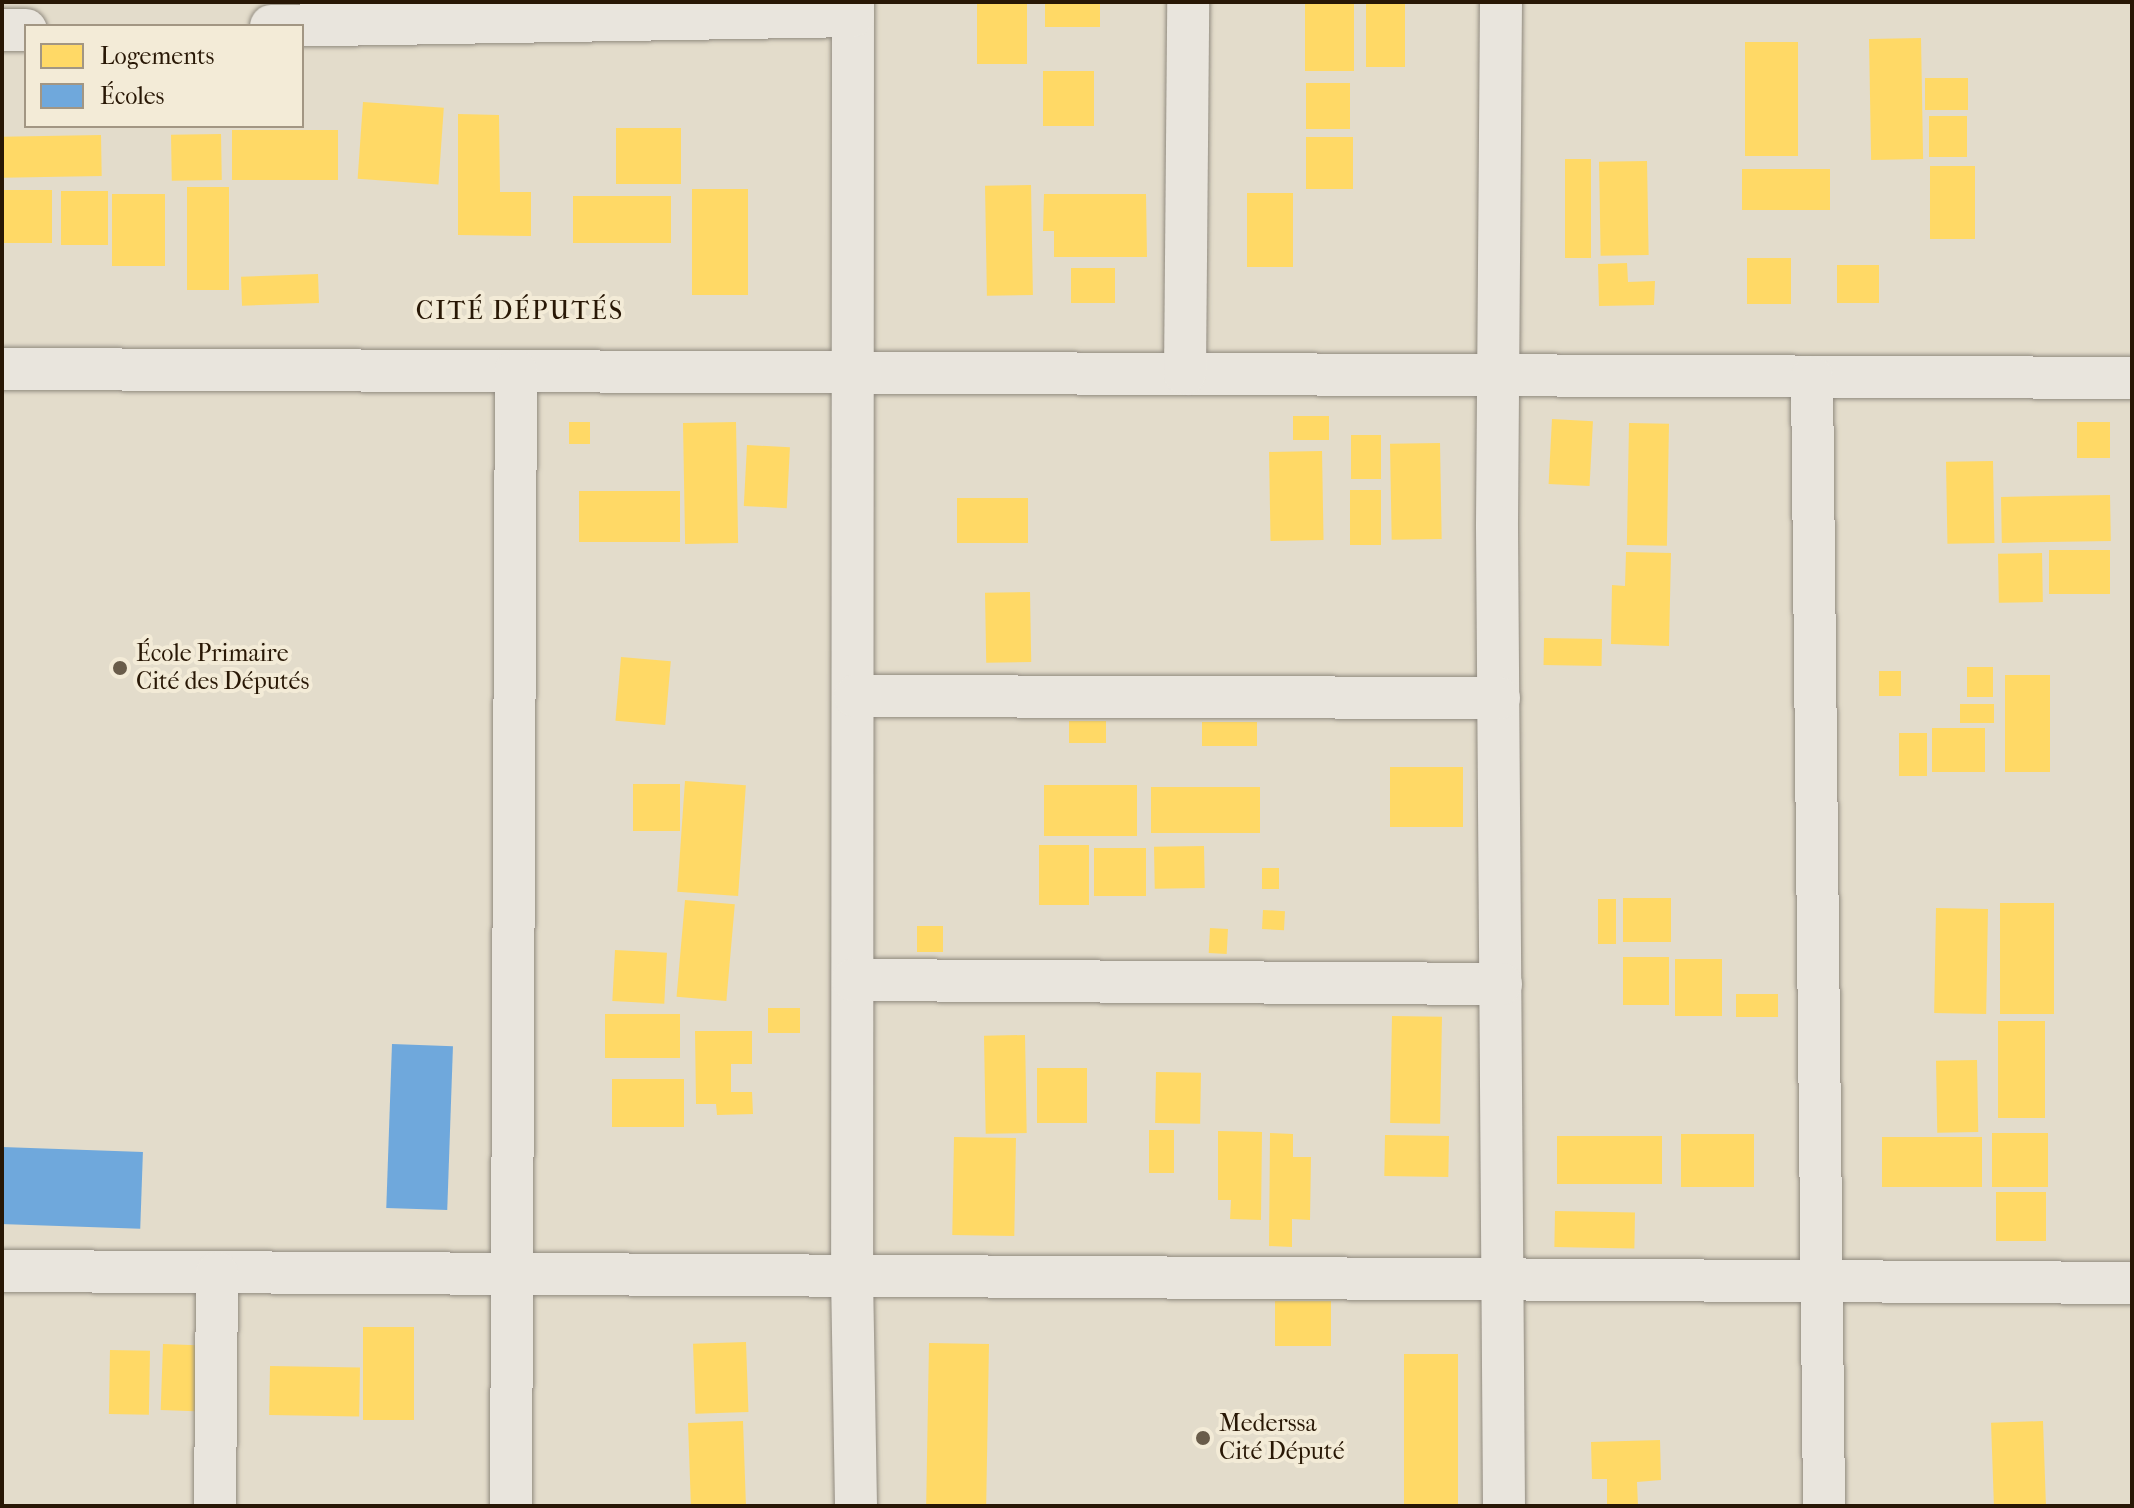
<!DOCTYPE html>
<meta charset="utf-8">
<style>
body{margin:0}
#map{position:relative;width:2134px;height:1508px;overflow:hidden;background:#e3dccb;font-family:"IM FELL French Canon",serif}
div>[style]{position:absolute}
.homes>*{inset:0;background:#ffd966;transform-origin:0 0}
.schools>*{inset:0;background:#6fa8dc;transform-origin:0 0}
.roads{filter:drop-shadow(0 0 2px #908a7f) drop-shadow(0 0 2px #908a7f)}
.street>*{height:42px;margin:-21px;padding:0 21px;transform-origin:21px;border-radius:21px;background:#e9e5dd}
.dots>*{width:22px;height:22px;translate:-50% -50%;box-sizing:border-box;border:4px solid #f3ebd7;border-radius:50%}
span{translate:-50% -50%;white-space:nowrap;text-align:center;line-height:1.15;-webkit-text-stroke:8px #f3ebd7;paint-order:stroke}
.poi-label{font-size:24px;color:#281705}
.left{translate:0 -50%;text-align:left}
.neighbourhood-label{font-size:26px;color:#281705;letter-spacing:2px}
.frame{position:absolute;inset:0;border:4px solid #281705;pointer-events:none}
.legend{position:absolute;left:24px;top:24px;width:280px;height:104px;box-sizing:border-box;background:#f3ebd7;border:2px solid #a29683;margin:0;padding:10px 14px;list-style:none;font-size:24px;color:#281705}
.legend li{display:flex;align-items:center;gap:16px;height:40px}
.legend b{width:40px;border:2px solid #a29683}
</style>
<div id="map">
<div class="homes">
<i style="left:977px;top:2px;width:50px;height:62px"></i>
<i style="left:1045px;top:2px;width:55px;height:25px"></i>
<i style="left:1305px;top:2px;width:49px;height:69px"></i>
<i style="left:1366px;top:2px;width:39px;height:65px"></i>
<i style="left:1921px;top:38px;width:121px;height:52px;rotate:89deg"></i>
<i style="left:1745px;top:42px;width:53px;height:114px"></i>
<i style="left:1043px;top:71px;width:51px;height:55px"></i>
<i style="left:1925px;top:78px;width:43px;height:32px"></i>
<i style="left:1306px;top:83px;width:44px;height:46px"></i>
<i style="left:363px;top:102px;width:81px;height:77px;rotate:4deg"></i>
<i style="clip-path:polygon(458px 114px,499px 115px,500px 192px,531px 192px,531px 236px,458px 235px)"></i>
<i style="left:1967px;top:116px;width:41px;height:38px;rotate:90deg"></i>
<i style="left:616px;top:128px;width:65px;height:56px"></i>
<i style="left:338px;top:130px;width:50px;height:106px;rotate:90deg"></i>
<i style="left:221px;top:134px;width:46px;height:50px;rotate:89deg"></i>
<i style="left:101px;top:135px;width:41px;height:99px;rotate:89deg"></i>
<i style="left:1306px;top:137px;width:47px;height:52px"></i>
<i style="left:1565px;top:159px;width:26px;height:99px"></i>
<i style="left:1647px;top:161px;width:94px;height:48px;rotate:89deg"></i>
<i style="left:1930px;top:166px;width:45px;height:73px"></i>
<i style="left:1830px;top:169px;width:41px;height:88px;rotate:90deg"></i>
<i style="left:1031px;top:185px;width:110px;height:46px;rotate:89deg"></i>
<i style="left:187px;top:187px;width:42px;height:103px"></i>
<i style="left:692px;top:189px;width:56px;height:106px"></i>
<i style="left:2px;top:190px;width:50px;height:53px"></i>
<i style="left:61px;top:191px;width:47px;height:54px"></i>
<i style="left:1247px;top:193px;width:46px;height:74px"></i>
<i style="left:112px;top:194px;width:53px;height:72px"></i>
<i style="clip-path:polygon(1044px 194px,1146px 194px,1147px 257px,1054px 257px,1054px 231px,1043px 231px)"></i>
<i style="left:573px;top:196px;width:98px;height:47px"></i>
<i style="left:1747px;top:258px;width:44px;height:46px"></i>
<i style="clip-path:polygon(1627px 263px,1628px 282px,1655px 281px,1654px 305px,1599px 306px,1598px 264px)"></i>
<i style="left:1837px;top:265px;width:42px;height:38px"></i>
<i style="left:1071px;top:268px;width:44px;height:35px"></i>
<i style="left:318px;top:274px;width:29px;height:77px;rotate:88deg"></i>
<i style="left:1293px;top:416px;width:36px;height:24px"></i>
<i style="left:1552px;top:419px;width:41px;height:65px;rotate:3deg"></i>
<i style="left:590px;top:422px;width:22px;height:21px;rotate:90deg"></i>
<i style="left:736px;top:422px;width:121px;height:53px;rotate:89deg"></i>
<i style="left:2077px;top:422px;width:33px;height:36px"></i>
<i style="left:1629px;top:423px;width:40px;height:122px;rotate:1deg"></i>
<i style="left:1351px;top:435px;width:30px;height:44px"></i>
<i style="left:1440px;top:443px;width:96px;height:50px;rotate:89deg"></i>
<i style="left:747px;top:445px;width:43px;height:61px;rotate:3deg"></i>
<i style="left:1322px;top:451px;width:89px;height:53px;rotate:89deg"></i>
<i style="left:1993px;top:461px;width:82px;height:47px;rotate:89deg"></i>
<i style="left:1350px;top:490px;width:31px;height:55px"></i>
<i style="left:680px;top:491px;width:51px;height:101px;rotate:90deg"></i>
<i style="left:2110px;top:495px;width:46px;height:109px;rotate:89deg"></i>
<i style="left:957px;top:498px;width:71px;height:45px"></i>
<i style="left:2049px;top:550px;width:61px;height:44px"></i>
<i style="clip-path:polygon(1626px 552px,1671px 553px,1669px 646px,1611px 644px,1612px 585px,1625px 586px)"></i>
<i style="left:2042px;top:553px;width:49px;height:44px;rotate:89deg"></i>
<i style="left:1030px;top:592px;width:70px;height:45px;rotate:89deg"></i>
<i style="left:1544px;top:638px;width:58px;height:27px;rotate:1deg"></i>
<i style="left:621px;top:657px;width:50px;height:64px;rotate:5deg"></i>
<i style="left:1967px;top:667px;width:26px;height:30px"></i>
<i style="left:1879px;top:671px;width:22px;height:25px"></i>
<i style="left:2005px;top:675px;width:45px;height:97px"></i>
<i style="left:1960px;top:704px;width:34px;height:19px"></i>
<i style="left:1069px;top:721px;width:37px;height:22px"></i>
<i style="left:1257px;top:722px;width:24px;height:55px;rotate:90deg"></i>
<i style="left:1932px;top:728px;width:53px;height:44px"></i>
<i style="left:1899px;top:733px;width:28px;height:43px"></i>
<i style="left:1463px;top:767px;width:60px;height:73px;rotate:90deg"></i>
<i style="left:685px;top:781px;width:61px;height:111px;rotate:4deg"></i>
<i style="left:680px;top:784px;width:47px;height:47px;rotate:90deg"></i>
<i style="left:1044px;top:785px;width:93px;height:51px"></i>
<i style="left:1151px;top:787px;width:109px;height:46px"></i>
<i style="left:1039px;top:845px;width:50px;height:60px"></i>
<i style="left:1204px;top:846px;width:42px;height:50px;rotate:89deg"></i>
<i style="left:1146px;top:848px;width:48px;height:52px;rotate:90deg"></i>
<i style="left:1262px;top:868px;width:17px;height:21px"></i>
<i style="left:1623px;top:898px;width:48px;height:44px"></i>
<i style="left:1598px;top:899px;width:18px;height:45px"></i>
<i style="left:685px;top:900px;width:50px;height:97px;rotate:5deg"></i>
<i style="left:2054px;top:903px;width:111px;height:54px;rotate:90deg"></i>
<i style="left:1936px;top:908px;width:52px;height:105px;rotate:1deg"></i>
<i style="left:1263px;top:910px;width:22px;height:19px;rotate:3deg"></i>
<i style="left:917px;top:926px;width:26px;height:26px"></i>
<i style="left:1210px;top:928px;width:18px;height:25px;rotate:3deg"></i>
<i style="left:615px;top:950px;width:52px;height:51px;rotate:3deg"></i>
<i style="left:1623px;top:957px;width:46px;height:48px"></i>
<i style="left:1675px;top:959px;width:47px;height:57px"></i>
<i style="left:1736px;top:994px;width:42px;height:23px"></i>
<i style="left:768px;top:1008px;width:32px;height:25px"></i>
<i style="left:680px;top:1014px;width:44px;height:75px;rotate:90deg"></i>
<i style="left:1392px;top:1016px;width:50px;height:107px;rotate:1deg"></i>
<i style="left:1998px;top:1021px;width:47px;height:97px"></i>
<i style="clip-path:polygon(695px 1031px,752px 1031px,752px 1064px,731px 1064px,731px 1092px,752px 1092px,753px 1114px,717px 1115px,716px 1104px,696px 1104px)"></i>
<i style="left:1025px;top:1035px;width:98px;height:41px;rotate:89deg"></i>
<i style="left:1977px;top:1060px;width:72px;height:41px;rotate:89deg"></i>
<i style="left:1037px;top:1068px;width:50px;height:55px"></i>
<i style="left:1156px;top:1072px;width:45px;height:51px;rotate:1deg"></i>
<i style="left:684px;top:1079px;width:48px;height:72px;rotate:90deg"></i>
<i style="left:1149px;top:1130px;width:25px;height:43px"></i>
<i style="clip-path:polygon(1218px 1131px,1262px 1132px,1261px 1220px,1230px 1219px,1231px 1200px,1218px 1200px)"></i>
<i style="clip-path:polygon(1270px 1133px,1293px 1134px,1293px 1157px,1311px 1157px,1310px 1220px,1292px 1219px,1292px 1247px,1269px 1246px)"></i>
<i style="left:1992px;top:1133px;width:56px;height:54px"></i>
<i style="left:1681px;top:1134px;width:73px;height:53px"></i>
<i style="left:1385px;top:1135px;width:64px;height:41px;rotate:1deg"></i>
<i style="left:1557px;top:1136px;width:105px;height:48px"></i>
<i style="left:954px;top:1137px;width:62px;height:98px;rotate:1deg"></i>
<i style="left:1882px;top:1137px;width:100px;height:50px"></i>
<i style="left:1996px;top:1192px;width:50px;height:49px"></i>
<i style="left:1555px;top:1211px;width:80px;height:36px;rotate:1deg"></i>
<i style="left:1331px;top:1301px;width:45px;height:56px;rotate:90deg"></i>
<i style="left:363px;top:1327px;width:51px;height:93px"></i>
<i style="left:746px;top:1342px;width:70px;height:53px;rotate:88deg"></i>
<i style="left:929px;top:1343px;width:60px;height:163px;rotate:1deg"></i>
<i style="left:163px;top:1344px;width:34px;height:66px;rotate:2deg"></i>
<i style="left:110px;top:1350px;width:40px;height:64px;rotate:1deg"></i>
<i style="left:1404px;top:1354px;width:54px;height:152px"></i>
<i style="left:270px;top:1366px;width:90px;height:49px;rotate:1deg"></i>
<i style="left:743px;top:1421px;width:85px;height:55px;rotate:88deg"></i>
<i style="left:2043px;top:1421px;width:85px;height:52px;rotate:88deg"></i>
<i style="clip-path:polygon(1660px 1440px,1661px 1480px,1637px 1482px,1638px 1506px,1607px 1506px,1607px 1479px,1592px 1479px,1591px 1442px)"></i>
</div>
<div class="schools">
<i style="left:392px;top:1044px;width:61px;height:164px;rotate:2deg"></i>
<i style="left:2px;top:1147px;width:141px;height:77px;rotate:2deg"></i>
</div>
<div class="roads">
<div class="street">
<i style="left:853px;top:2px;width:1274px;rotate:90.04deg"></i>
<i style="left:852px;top:1276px;width:230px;rotate:89deg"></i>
<i style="left:1501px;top:2px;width:525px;rotate:90.44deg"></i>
<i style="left:1497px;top:527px;width:979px;rotate:89.59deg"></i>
<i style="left:271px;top:26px;width:582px;rotate:-0.98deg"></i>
<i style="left:2px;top:30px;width:24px"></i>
<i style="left:2px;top:369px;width:2130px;rotate:0.24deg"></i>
<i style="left:1185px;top:374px;width:372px;rotate:-89.5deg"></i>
<i style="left:1812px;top:377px;width:1129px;rotate:89.39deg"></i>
<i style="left:855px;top:696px;width:644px;rotate:0.18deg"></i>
<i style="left:853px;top:980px;width:648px;rotate:0.35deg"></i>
<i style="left:2px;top:1271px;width:2130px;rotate:0.32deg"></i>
<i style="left:215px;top:1506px;width:233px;rotate:-89.5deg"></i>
<i style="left:511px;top:1506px;width:1135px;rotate:-89.75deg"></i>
</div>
</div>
<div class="dots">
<i style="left:120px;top:668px;background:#695c4a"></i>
<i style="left:1203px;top:1438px;background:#695c4a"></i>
</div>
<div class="poi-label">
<span class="left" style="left:136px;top:668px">École Primaire<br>Cité des Députés</span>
<span class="left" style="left:1219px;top:1438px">Mederssa<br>Cité Député</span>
</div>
<div class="neighbourhood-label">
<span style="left:520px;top:311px">CITÉ DÉPUTÉS</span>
</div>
<div class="frame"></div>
<ul class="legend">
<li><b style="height:22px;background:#ffd966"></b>Logements</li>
<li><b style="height:22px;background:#6fa8dc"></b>Écoles</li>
</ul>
</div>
